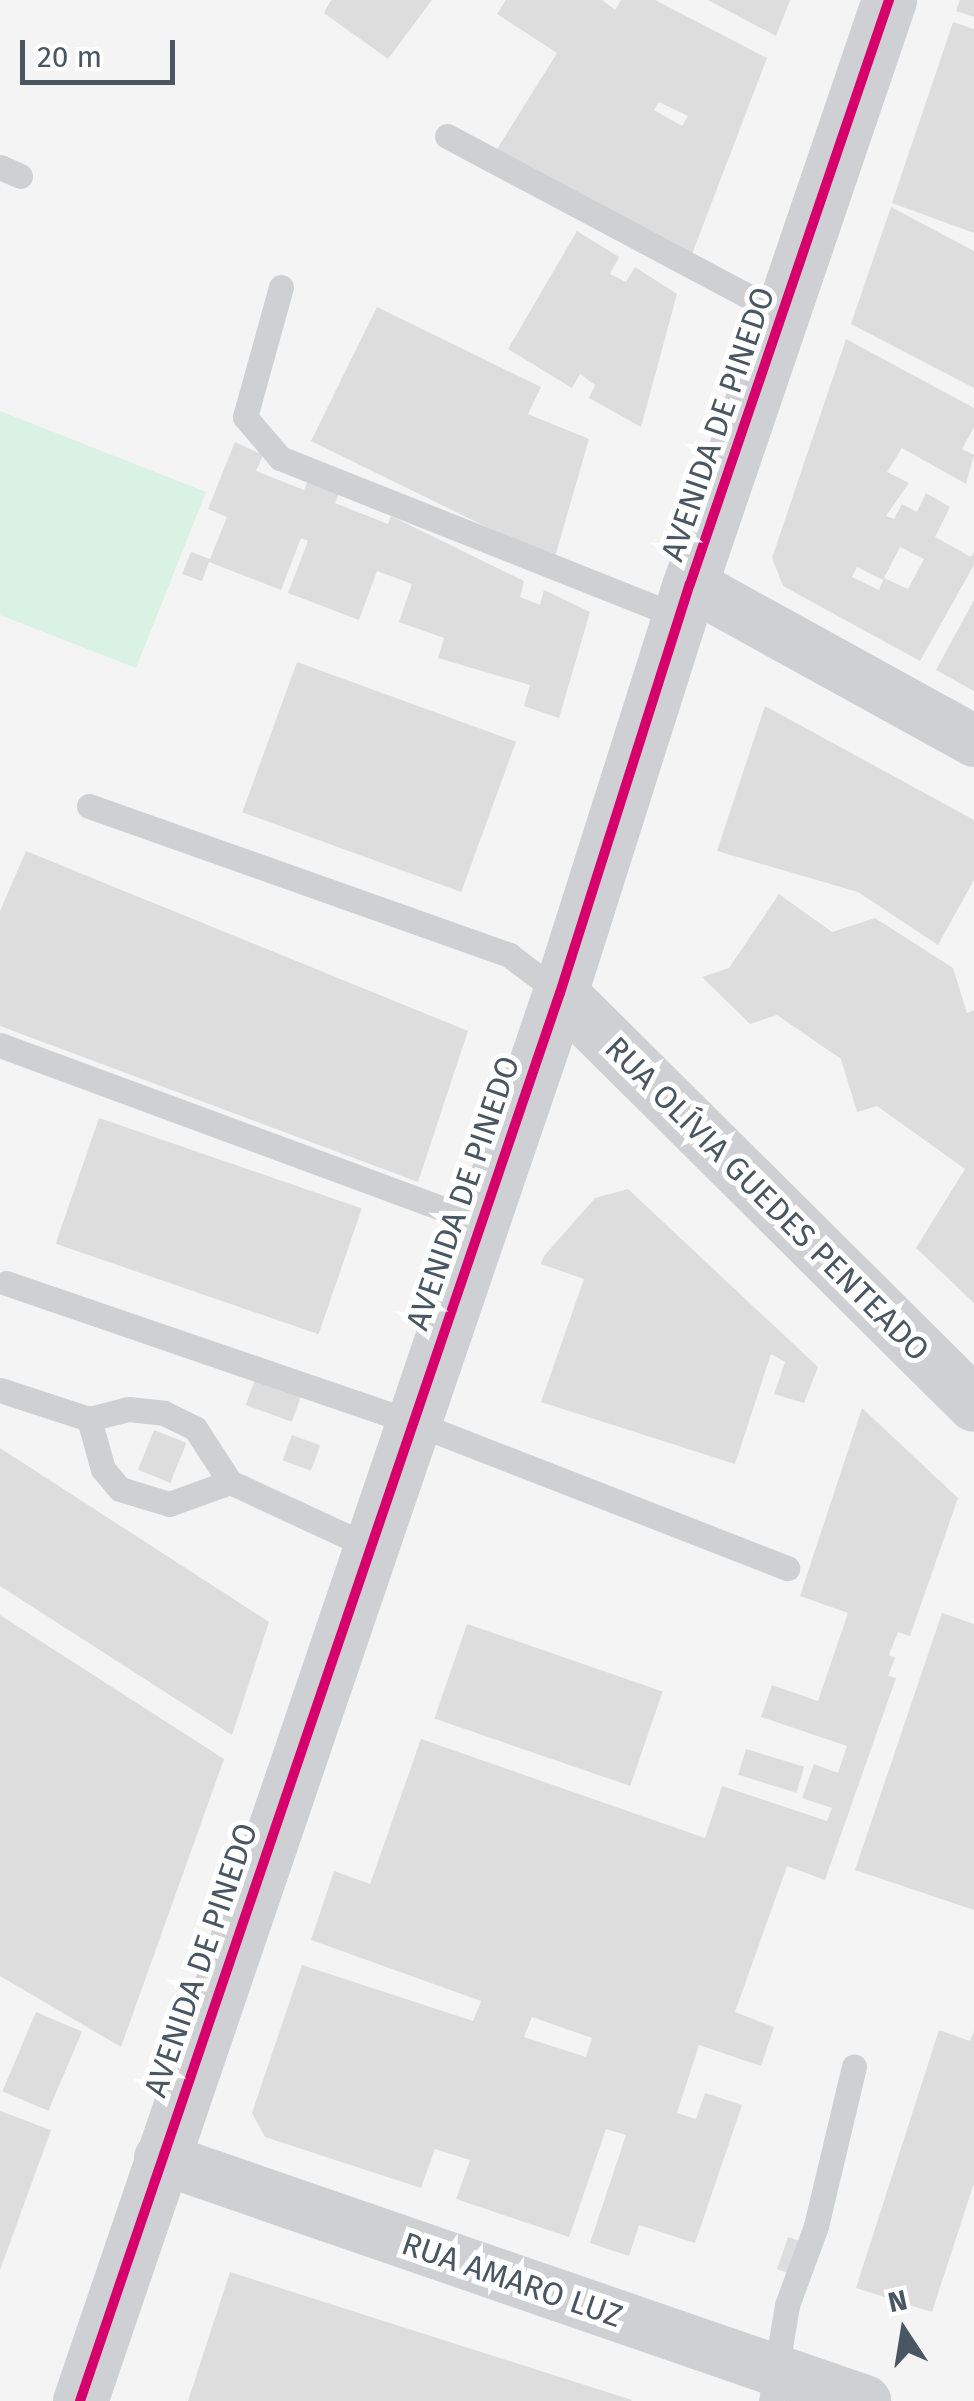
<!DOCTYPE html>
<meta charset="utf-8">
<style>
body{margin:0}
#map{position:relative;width:974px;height:2401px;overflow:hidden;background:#f4f4f4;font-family:"Fira Sans",sans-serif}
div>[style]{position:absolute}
.green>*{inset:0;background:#d9f2e3}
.building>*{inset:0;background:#ddddde;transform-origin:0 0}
.lane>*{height:25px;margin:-12.5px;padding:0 12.5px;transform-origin:12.5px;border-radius:12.5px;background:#ced0d2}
.street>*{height:52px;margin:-26px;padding:0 26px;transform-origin:26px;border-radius:26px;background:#ced0d2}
.secondary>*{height:55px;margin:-27.5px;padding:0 27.5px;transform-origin:27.5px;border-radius:27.5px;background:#ced0d4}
.cycleway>*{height:10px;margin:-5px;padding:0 5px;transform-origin:5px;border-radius:5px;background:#d6006c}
span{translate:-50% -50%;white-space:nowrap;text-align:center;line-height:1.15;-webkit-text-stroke:10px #fff;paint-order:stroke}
.street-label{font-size:32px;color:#4a5661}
.north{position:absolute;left:854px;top:2281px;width:100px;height:100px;-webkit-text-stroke:8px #fff;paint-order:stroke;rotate:348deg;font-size:28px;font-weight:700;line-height:40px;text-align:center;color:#4a5661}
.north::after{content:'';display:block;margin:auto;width:35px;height:45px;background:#4a5661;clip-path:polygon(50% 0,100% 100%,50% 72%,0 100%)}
.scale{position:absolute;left:20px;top:40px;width:155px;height:45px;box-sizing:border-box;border:5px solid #4a5661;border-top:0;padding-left:12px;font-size:30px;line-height:35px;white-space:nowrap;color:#4a5661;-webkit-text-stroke:8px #fff;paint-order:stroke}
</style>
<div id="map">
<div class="green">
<i style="clip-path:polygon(0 411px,206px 492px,136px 668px,0 615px)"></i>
</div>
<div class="building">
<i style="clip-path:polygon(331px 0,432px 0,388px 59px,324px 13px)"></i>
<i style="clip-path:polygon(evenodd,506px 0,602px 0,615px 10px,621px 0,655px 0,767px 58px,689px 262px,497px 149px,557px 53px,497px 14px,506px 0,659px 102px,688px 116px,682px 126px,654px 110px,659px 102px)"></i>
<i style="clip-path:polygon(708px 0,790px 0,776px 36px)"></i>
<i style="clip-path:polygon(960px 0,974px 0,974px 17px,956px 11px)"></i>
<i style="clip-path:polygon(953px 22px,974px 29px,974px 233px,892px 203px)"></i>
<i style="clip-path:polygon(891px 207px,974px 251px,974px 388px,851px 324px)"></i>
<i style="clip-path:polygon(577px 231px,619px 257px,610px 274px,626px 282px,635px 267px,677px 294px,641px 427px,589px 398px,595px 385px,580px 374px,572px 388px,508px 349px)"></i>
<i style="clip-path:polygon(377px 307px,541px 387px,528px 414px,589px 439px,554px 560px,311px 441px)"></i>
<i style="clip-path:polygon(evenodd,846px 339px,974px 408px,974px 427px,962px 449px,974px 455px,966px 484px,902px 448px,887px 472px,909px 483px,886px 516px,894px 519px,902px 504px,917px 512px,926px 493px,950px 507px,935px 537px,971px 557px,974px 552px,974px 565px,920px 661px,783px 586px,772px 558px,846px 339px,900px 547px,924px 559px,908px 589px,884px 578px,879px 590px,852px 577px,857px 567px,883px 580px,900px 547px)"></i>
<i style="clip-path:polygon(235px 442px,263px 455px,256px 471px,304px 490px,309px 477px,340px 492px,335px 503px,388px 524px,391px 516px,524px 581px,520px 597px,540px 605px,544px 590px,590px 612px,559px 718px,524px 706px,530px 685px,438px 658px,444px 638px,399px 622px,412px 584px,377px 571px,359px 620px,288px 593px,308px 541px,301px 538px,281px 590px,209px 562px,202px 581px,182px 574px,191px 552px,210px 559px,227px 517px,208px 509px)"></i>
<i style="clip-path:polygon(974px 600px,974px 691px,936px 670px)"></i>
<i style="left:297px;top:662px;width:233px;height:160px;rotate:20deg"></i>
<i style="clip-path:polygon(765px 706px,974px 820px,974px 880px,938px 945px,858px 892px,717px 851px)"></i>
<i style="clip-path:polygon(26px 851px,468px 1031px,418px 1182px,0 1026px,0 911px)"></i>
<i style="clip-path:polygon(779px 894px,832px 932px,875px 918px,953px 968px,967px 1013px,974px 1010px,974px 1303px,916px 1248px,965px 1169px,877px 1106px,857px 1112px,841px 1059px,777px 1015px,750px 1024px,702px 977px,729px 968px)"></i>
<i style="left:99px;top:1118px;width:278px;height:133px;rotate:19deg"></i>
<i style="clip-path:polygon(628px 1189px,818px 1367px,804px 1403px,774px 1394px,785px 1362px,771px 1354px,735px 1464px,541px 1402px,584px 1279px,541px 1264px,544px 1256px,595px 1198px)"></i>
<i style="left:257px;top:1374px;width:49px;height:33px;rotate:20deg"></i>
<i style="clip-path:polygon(evenodd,862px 1408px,958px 1498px,910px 1636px,898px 1632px,889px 1655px,895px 1658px,888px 1676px,896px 1678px,825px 1880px,787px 1866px,735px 2012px,774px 2027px,761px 2066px,699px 2045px,677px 2113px,696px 2119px,705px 2093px,742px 2105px,695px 2243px,639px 2225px,629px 2256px,590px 2243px,626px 2135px,606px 2129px,569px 2237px,456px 2199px,470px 2160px,435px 2149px,421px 2188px,265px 2137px,252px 2113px,302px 1965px,473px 2021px,481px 2001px,311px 1940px,334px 1871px,370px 1884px,421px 1739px,705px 1838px,722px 1786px,827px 1821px,832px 1808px,802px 1798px,814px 1764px,838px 1773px,847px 1746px,761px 1717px,772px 1685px,818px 1701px,848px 1613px,800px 1596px,862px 1408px,532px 2017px,592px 2038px,586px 2057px,524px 2037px,532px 2017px)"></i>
<i style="left:154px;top:1430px;width:35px;height:43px;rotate:22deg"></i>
<i style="left:292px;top:1435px;width:30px;height:27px;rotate:20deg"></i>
<i style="clip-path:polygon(0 1448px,269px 1622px,232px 1735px,0 1586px)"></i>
<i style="clip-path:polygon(942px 1613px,974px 1624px,974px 1910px,855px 1870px)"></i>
<i style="clip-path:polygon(0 1615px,224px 1759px,121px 2047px,0 1976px)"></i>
<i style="left:467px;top:1624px;width:207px;height:100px;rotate:19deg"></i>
<i style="left:746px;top:1749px;width:61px;height:27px;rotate:17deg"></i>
<i style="left:36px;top:2012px;width:50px;height:86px;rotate:23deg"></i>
<i style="clip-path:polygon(939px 2030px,970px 2041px,974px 2031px,974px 2183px,932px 2312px,856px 2288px)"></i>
<i style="clip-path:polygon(0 2111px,51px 2130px,0 2270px)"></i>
<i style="left:788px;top:2237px;width:21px;height:34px;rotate:19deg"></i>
<i style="clip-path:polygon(230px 2272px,632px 2400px,631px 2401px,188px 2401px)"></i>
</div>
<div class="lane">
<i style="left:447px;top:136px;width:379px;rotate:28deg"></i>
<i style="left:0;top:167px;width:22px;rotate:24deg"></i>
<i style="left:281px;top:287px;width:135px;rotate:105.5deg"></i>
<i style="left:245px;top:417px;width:54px;rotate:49.5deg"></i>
<i style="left:280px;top:458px;width:430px;rotate:21.7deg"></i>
<i style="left:89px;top:806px;width:446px;rotate:19.5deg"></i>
<i style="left:509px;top:955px;width:64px;rotate:36.7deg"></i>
<i style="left:0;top:1045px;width:511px;rotate:20.28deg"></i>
<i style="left:6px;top:1283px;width:427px;rotate:18.9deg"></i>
<i style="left:410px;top:1421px;width:405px;rotate:21.3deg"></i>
<i style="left:0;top:1390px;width:94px;rotate:18deg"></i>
<i style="left:89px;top:1419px;width:40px;rotate:-14.4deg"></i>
<i style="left:128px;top:1409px;width:36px;rotate:6deg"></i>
<i style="left:164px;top:1413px;width:34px;rotate:26deg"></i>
<i style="left:195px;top:1428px;width:64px;rotate:57.1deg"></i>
<i style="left:230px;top:1482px;width:152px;rotate:24.9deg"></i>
<i style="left:89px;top:1419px;width:52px;rotate:74.4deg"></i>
<i style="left:103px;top:1469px;width:26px;rotate:50deg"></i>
<i style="left:120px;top:1489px;width:51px;rotate:17deg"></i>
<i style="left:169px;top:1504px;width:65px;rotate:-19.8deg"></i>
<i style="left:771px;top:2401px;width:97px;rotate:-80.5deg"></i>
<i style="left:787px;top:2305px;width:84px;rotate:-69.8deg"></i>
<i style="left:816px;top:2226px;width:164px;rotate:-76.6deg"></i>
</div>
<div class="street">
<i style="left:690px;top:584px;width:325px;rotate:28.9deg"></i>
<i style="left:160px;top:2158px;width:746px;rotate:19.02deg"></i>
</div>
<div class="secondary">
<i style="left:560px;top:993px;width:583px;rotate:44.79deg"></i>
<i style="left:80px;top:2401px;width:1488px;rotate:-71.18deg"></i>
<i style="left:560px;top:993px;width:429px;rotate:-72.4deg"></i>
<i style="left:690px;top:584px;width:617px;rotate:-71.18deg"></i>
</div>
<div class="cycleway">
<i style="left:80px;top:2401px;width:1488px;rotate:-71.18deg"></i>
<i style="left:560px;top:993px;width:429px;rotate:-72.4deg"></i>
<i style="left:690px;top:584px;width:617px;rotate:-71.18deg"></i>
</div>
<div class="street-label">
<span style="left:718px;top:424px;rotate:-71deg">AVENIDA DE PINEDO</span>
<span style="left:463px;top:1193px;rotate:-71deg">AVENIDA DE PINEDO</span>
<span style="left:767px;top:1199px;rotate:45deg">RUA OLÍVIA GUEDES PENTEADO</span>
<span style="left:201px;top:1960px;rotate:-71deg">AVENIDA DE PINEDO</span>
<span style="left:512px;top:2280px;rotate:19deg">RUA AMARO LUZ</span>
</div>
<div class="north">N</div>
<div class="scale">20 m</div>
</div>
